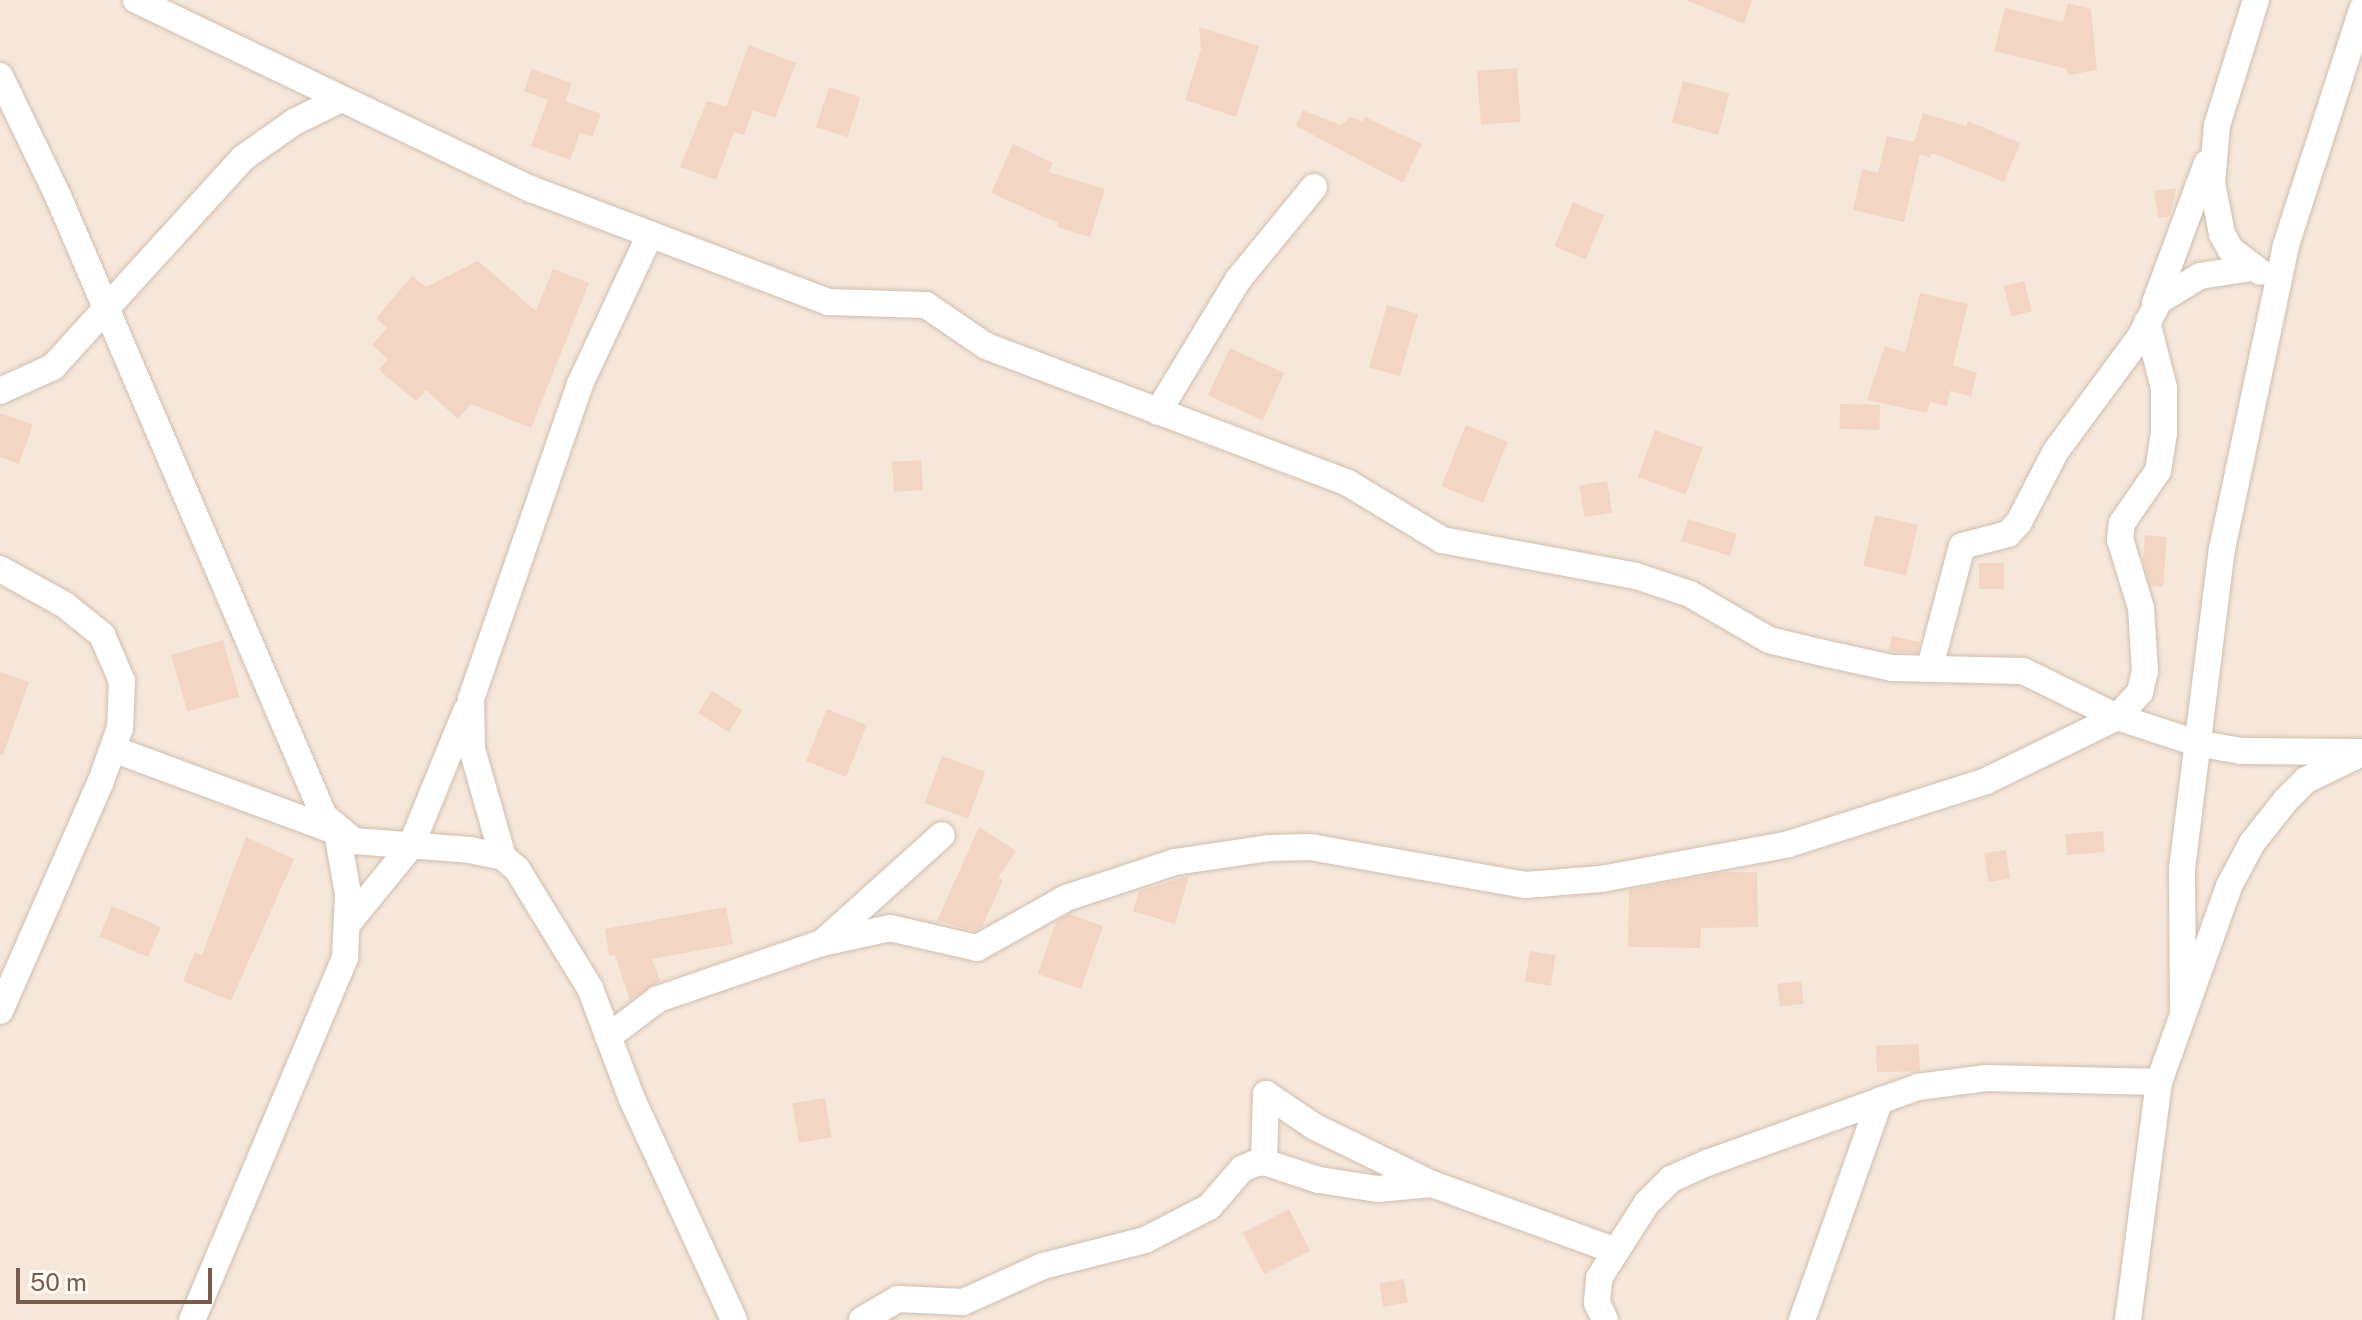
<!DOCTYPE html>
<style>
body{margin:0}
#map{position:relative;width:2362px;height:1320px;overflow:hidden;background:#fdf6ec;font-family:"Public Sans",sans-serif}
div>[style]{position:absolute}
.residential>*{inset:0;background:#f5e8da;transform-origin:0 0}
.building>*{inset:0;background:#f3d5c3;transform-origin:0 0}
.roads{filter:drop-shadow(0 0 2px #d1beb0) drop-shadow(0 0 2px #d1beb0)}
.street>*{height:26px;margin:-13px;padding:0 13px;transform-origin:13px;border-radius:13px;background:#fff}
span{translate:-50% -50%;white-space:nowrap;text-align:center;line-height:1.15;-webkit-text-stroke:6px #fffaf3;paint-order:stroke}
.scale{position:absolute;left:16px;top:1268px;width:196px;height:36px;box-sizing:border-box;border:4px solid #7a5c4d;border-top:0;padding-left:10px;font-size:24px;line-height:28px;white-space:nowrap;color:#7a5c4d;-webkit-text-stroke:6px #fffaf3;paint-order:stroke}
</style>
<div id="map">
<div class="residential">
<i style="left:0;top:0;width:2362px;height:1320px"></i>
</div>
<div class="building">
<i style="clip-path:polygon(1686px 0,1752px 0,1744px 24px)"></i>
<i style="clip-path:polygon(2068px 3px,2091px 9px,2097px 70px,2068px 75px,2067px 69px,1994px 51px,2005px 8px,2063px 22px)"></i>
<i style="clip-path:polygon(1199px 27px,1259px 46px,1236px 117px,1185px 100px,1201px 49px)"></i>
<i style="clip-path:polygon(749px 45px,796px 63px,775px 118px,753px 110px,744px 135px,734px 132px,716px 180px,680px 167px,707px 101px,726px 107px)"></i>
<i style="left:1517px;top:68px;width:54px;height:40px;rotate:86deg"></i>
<i style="clip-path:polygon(532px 69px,572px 83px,565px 101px,601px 114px,592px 137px,580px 133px,570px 160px,531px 146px,548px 100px,524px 91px)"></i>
<i style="left:1683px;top:81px;width:48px;height:43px;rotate:15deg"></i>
<i style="left:829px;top:87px;width:33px;height:42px;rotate:18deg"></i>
<i style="clip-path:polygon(1303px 110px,1340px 125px,1351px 117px,1362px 122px,1365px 117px,1422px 144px,1403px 183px,1296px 126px)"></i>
<i style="clip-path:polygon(1923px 113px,1966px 126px,1968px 121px,2020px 143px,2004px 182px,1932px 153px,1930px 158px,1920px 154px,1904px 222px,1853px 210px,1862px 169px,1878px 173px,1887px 136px,1914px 142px)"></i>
<i style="clip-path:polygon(1013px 144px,1053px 163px,1049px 172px,1105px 189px,1090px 237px,1057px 227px,1058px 223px,991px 193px)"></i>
<i style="clip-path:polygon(2176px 188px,2170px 216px,2158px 218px,2154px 191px)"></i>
<i style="left:1573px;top:202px;width:34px;height:48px;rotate:23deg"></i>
<i style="clip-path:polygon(478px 261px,536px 311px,553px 269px,589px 283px,531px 428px,471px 404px,458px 419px,426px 390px,416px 401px,379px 370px,388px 359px,372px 345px,387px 328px,376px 318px,412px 276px,426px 287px)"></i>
<i style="left:2024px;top:281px;width:31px;height:21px;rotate:75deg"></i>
<i style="clip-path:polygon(1920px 293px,1968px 304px,1953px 365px,1977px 373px,1971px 396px,1950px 391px,1947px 406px,1930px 402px,1927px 413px,1867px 400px,1885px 346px,1905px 353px)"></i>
<i style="left:1387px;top:305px;width:32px;height:65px;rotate:16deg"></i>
<i style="left:1230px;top:348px;width:60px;height:52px;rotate:25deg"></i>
<i style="left:1840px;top:404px;width:40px;height:25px;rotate:1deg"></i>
<i style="clip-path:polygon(0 413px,33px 425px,19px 464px,0 457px)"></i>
<i style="left:1466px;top:425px;width:45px;height:66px;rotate:22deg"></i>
<i style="left:1655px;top:430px;width:51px;height:50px;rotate:20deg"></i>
<i style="left:921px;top:460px;width:30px;height:29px;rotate:86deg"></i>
<i style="left:1607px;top:481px;width:32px;height:28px;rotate:81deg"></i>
<i style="left:1875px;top:515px;width:44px;height:52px;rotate:13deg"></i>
<i style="left:1688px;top:519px;width:51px;height:23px;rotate:17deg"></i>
<i style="clip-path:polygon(2145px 535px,2167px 537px,2163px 587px,2151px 586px,2143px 560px)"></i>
<i style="left:1979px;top:563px;width:25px;height:26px"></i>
<i style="clip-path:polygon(1892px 636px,1920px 642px,1917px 653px,1889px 651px)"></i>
<i style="left:223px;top:640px;width:59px;height:54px;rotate:74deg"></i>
<i style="clip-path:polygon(0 672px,29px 682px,3px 755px,0 754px)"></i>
<i style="left:712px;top:691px;width:36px;height:26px;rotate:32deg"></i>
<i style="left:827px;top:709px;width:43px;height:56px;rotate:22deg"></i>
<i style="left:942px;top:756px;width:46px;height:50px;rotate:20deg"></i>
<i style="clip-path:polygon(979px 827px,1016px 851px,998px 878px,1003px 880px,982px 927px,975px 931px,937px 921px)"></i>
<i style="left:2103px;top:831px;width:21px;height:38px;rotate:85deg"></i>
<i style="clip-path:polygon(246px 837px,294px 859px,231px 1001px,183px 981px,195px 952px,202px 955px)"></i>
<i style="left:2006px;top:850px;width:29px;height:22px;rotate:82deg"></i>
<i style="clip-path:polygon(1725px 872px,1757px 872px,1758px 927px,1701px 928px,1700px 948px,1628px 947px,1629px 890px)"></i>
<i style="clip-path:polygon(1189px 876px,1175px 924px,1133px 911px,1139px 891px)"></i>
<i style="left:112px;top:906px;width:53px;height:33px;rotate:23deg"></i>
<i style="clip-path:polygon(726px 907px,733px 944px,652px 959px,660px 981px,630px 1000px,615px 955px,609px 956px,605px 929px)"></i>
<i style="clip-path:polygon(1069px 914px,1103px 926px,1081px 989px,1038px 974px,1056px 922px)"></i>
<i style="left:1530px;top:951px;width:26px;height:31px;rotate:9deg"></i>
<i style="left:1801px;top:981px;width:23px;height:24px;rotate:83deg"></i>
<i style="left:1919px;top:1044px;width:27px;height:43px;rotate:88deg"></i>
<i style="left:825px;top:1098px;width:40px;height:33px;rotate:81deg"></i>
<i style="left:1289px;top:1209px;width:47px;height:52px;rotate:63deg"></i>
<i style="left:1404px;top:1279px;width:24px;height:25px;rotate:81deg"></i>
</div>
<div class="roads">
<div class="street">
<i style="left:136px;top:0;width:438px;rotate:25.6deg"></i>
<i style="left:531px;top:189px;width:318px;rotate:20.8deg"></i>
<i style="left:828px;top:302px;width:98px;rotate:1.8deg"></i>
<i style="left:926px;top:305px;width:73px;rotate:34.3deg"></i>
<i style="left:986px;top:346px;width:387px;rotate:20.7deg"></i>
<i style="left:1348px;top:483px;width:110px;rotate:31.2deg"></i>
<i style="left:1442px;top:540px;width:197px;rotate:10.5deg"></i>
<i style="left:1636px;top:576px;width:57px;rotate:18.4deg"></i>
<i style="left:1690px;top:594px;width:91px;rotate:30.2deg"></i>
<i style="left:1769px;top:640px;width:56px;rotate:13.5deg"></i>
<i style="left:1823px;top:653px;width:71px;rotate:12.3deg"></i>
<i style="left:1892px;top:668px;width:131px;rotate:1.3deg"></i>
<i style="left:2023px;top:671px;width:105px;rotate:26.1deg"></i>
<i style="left:2117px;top:717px;width:83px;rotate:18.2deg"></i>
<i style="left:2196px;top:743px;width:46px;rotate:10.1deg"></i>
<i style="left:2241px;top:751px;width:121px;rotate:0.5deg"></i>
<i style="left:2256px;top:0;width:131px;rotate:107.3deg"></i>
<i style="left:2217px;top:125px;width:58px;rotate:94.9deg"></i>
<i style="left:2212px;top:183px;width:52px;rotate:78.9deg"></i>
<i style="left:2222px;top:234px;width:18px;rotate:61deg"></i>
<i style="left:2231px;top:250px;width:36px;rotate:37deg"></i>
<i style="left:0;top:76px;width:133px;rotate:64.2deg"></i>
<i style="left:58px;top:196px;width:675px;rotate:66.78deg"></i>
<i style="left:324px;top:816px;width:39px;rotate:40deg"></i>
<i style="left:354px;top:841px;width:116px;rotate:4.4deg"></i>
<i style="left:470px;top:850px;width:34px;rotate:12deg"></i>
<i style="left:503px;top:857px;width:18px;rotate:41deg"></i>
<i style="left:517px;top:869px;width:140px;rotate:58.5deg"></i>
<i style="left:590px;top:988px;width:119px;rotate:69.3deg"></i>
<i style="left:632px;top:1099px;width:243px;rotate:65.2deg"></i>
<i style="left:2155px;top:303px;width:149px;rotate:-69.6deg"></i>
<i style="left:0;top:391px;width:58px;rotate:-24.4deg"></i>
<i style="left:53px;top:367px;width:282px;rotate:-47.7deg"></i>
<i style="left:243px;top:158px;width:62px;rotate:-35.2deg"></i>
<i style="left:294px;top:122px;width:50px;rotate:-26.1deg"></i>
<i style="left:1158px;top:412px;width:154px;rotate:-58.8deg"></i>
<i style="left:1238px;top:280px;width:120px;rotate:-50.7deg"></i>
<i style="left:0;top:569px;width:74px;rotate:29deg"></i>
<i style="left:65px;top:605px;width:48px;rotate:39deg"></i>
<i style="left:102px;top:635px;width:50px;rotate:66.5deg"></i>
<i style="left:122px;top:681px;width:47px;rotate:92.4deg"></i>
<i style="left:120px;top:728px;width:56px;rotate:109.7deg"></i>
<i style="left:101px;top:781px;width:251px;rotate:113.7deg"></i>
<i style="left:1930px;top:667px;width:125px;rotate:-75.2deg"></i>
<i style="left:1962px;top:546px;width:48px;rotate:-14.6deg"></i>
<i style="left:2008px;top:534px;width:16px;rotate:-47deg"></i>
<i style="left:2019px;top:522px;width:80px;rotate:-62.5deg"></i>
<i style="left:2056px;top:451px;width:142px;rotate:-53.6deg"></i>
<i style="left:2140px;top:337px;width:41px;rotate:-62.2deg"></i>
<i style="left:2159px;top:301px;width:48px;rotate:-31.4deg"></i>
<i style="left:2200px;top:276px;width:52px;rotate:-8.9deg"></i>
<i style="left:113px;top:749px;width:239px;rotate:20.3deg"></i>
<i style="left:337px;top:832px;width:63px;rotate:79.9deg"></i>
<i style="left:348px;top:894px;width:64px;rotate:92.7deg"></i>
<i style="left:345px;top:958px;width:393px;rotate:112.9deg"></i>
<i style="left:503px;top:857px;width:112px;rotate:-106deg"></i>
<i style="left:472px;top:749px;width:50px;rotate:-91.1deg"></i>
<i style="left:471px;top:699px;width:333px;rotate:-70.9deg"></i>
<i style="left:580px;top:384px;width:162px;rotate:-64.9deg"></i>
<i style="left:349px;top:922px;width:98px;rotate:-50.8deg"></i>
<i style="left:411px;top:846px;width:146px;rotate:-67.8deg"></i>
<i style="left:822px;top:943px;width:70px;rotate:-12.4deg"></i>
<i style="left:890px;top:928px;width:89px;rotate:12.9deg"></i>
<i style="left:977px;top:948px;width:102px;rotate:-29.3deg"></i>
<i style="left:1066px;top:898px;width:115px;rotate:-18.3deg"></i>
<i style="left:1175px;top:862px;width:96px;rotate:-8.4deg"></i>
<i style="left:1270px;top:848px;width:40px;rotate:-1.4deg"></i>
<i style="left:1310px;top:847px;width:218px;rotate:10deg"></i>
<i style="left:1525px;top:885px;width:76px;rotate:-4.5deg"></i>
<i style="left:1601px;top:879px;width:191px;rotate:-10.5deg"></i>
<i style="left:1789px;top:844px;width:207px;rotate:-17.7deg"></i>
<i style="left:1986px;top:781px;width:146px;rotate:-26deg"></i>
<i style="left:2117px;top:717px;width:34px;rotate:-47deg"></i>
<i style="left:2140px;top:692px;width:22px;rotate:-77deg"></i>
<i style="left:2145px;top:671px;width:63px;rotate:-93.6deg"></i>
<i style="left:2141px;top:608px;width:72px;rotate:-106.9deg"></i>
<i style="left:2120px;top:539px;width:16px;rotate:-83deg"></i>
<i style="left:2122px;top:523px;width:63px;rotate:-55.3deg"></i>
<i style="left:2158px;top:471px;width:38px;rotate:-81deg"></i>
<i style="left:2164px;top:433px;width:45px;rotate:-90deg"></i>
<i style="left:2164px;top:388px;width:68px;rotate:-104.4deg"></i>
<i style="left:2183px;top:1012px;width:143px;rotate:-90.4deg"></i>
<i style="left:2182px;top:869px;width:322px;rotate:-82.9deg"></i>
<i style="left:2222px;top:549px;width:311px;rotate:-78.1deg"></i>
<i style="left:2286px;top:245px;width:248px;rotate:-72.1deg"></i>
<i style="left:608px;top:1037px;width:63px;rotate:-37.2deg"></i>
<i style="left:658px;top:999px;width:173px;rotate:-18.9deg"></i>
<i style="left:822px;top:943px;width:161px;rotate:-42deg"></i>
<i style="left:1266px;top:1094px;width:59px;rotate:34deg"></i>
<i style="left:1315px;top:1127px;width:130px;rotate:26deg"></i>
<i style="left:1432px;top:1184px;width:196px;rotate:20deg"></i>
<i style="left:1264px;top:1162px;width:68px;rotate:-88.3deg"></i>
<i style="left:862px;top:1320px;width:42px;rotate:-30.3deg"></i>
<i style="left:898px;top:1299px;width:65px;rotate:2.6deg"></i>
<i style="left:963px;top:1302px;width:88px;rotate:-24.2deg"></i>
<i style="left:1043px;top:1266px;width:105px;rotate:-14.3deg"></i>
<i style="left:1145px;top:1240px;width:72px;rotate:-27.3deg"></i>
<i style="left:1209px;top:1207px;width:50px;rotate:-49deg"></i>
<i style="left:1242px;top:1169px;width:12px;rotate:-24deg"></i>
<i style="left:1253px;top:1164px;width:11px;rotate:-10deg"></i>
<i style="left:1264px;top:1162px;width:58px;rotate:18.1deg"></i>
<i style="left:1319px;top:1180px;width:59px;rotate:8.8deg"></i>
<i style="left:1377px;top:1189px;width:55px;rotate:-5.2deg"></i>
<i style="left:1605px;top:1320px;width:19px;rotate:-115deg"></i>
<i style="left:1597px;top:1303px;width:25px;rotate:-85deg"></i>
<i style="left:1599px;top:1278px;width:89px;rotate:-57.4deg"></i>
<i style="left:1647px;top:1203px;width:34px;rotate:-45deg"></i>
<i style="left:1671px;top:1179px;width:39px;rotate:-24deg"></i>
<i style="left:1707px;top:1163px;width:224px;rotate:-19.8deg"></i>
<i style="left:1918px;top:1087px;width:69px;rotate:-7.5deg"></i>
<i style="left:1986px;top:1078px;width:173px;rotate:1.3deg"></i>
<i style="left:1802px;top:1320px;width:233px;rotate:-70.5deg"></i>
<i style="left:2128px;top:1320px;width:240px;rotate:-82.6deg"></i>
<i style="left:2159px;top:1082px;width:208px;rotate:-70.3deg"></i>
<i style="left:2229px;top:886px;width:49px;rotate:-61.9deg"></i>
<i style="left:2252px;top:843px;width:55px;rotate:-51.7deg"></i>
<i style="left:2286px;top:800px;width:28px;rotate:-45deg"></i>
<i style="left:2306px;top:780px;width:55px;rotate:-25.6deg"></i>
</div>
</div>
<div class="scale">50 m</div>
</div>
